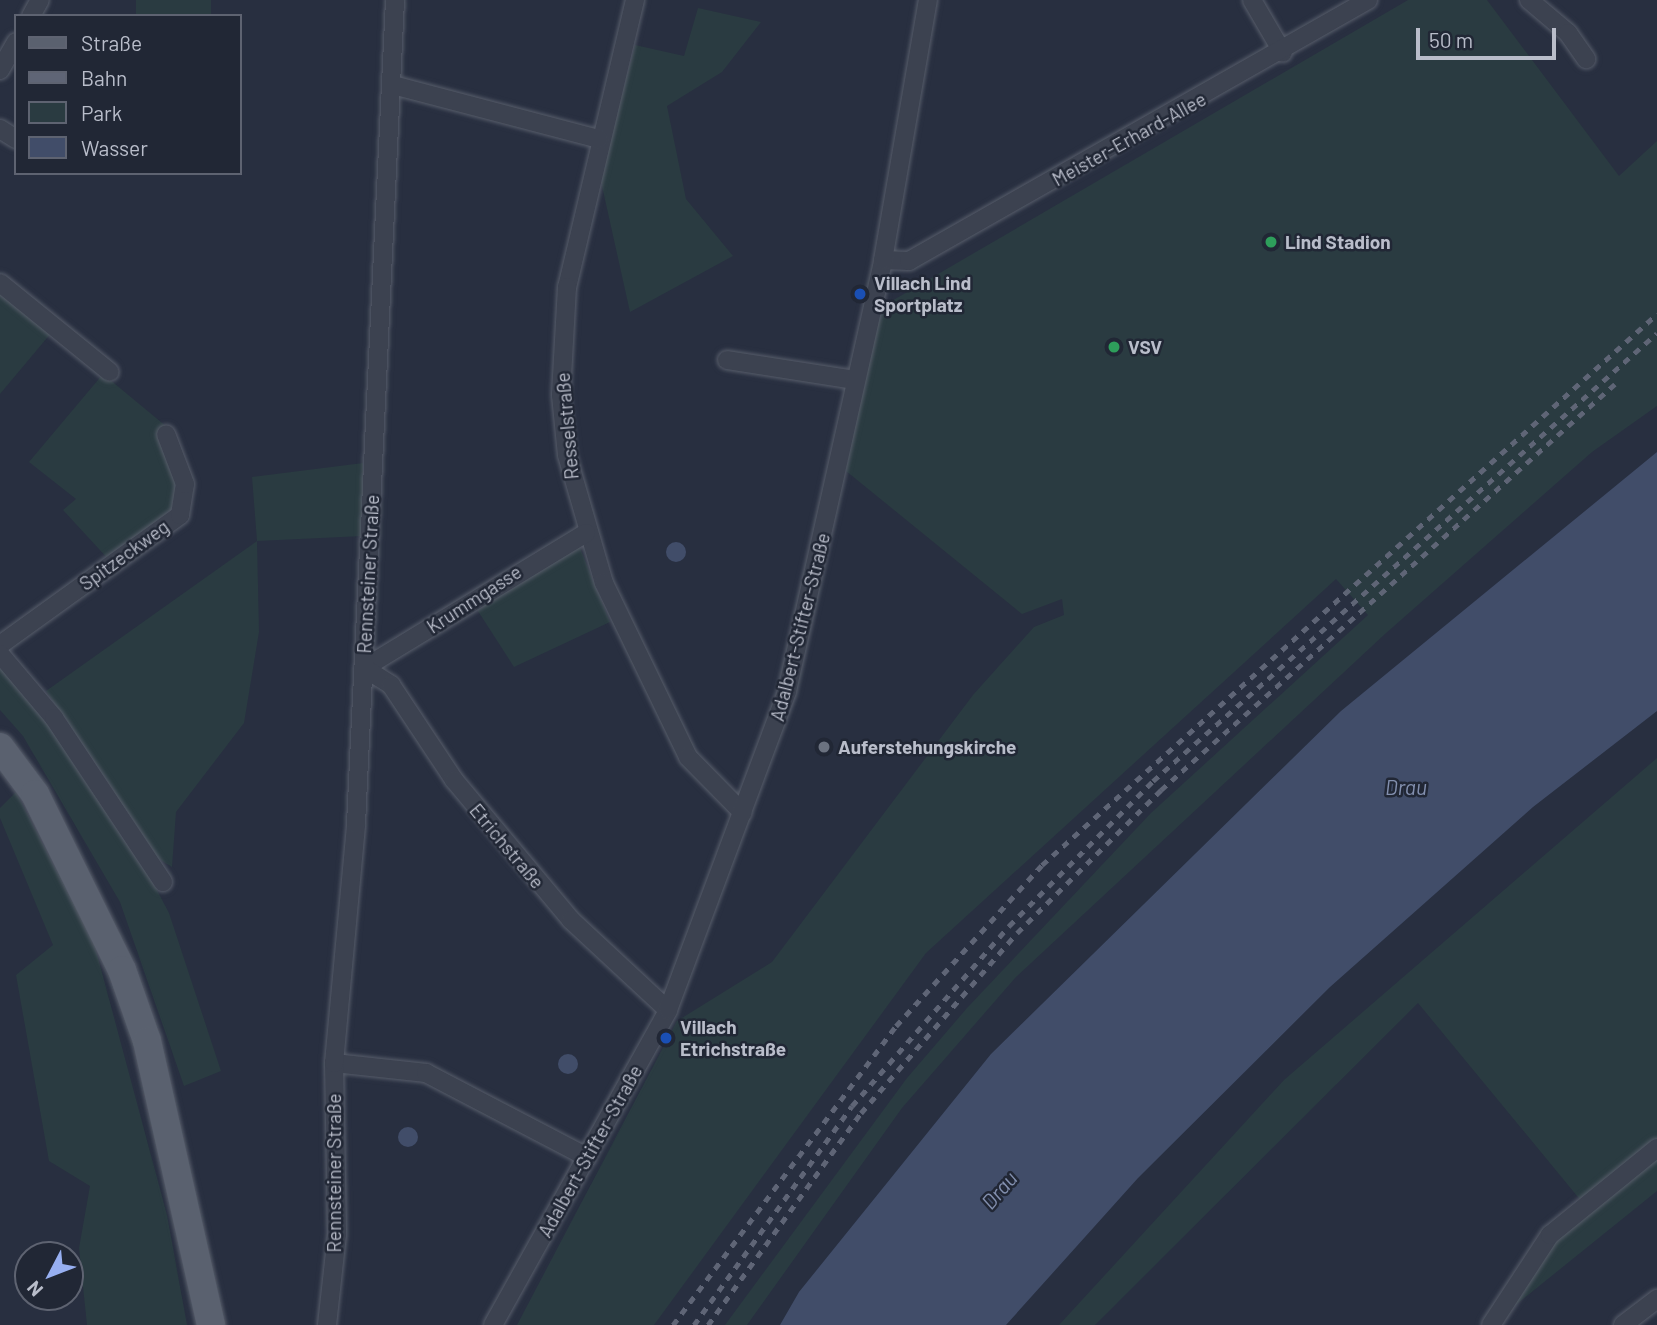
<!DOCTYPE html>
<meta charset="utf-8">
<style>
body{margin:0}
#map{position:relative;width:1657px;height:1325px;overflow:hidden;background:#282f40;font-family:Barlow,sans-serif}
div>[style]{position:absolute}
.green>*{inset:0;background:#2a3b41;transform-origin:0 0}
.water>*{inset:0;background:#414d69}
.round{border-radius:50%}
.roads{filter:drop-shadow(0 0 2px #575d6a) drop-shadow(0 0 2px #575d6a)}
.street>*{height:18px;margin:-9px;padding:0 9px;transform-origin:9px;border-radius:9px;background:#3c4250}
.primary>*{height:28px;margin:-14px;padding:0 14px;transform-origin:14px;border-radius:14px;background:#5a616f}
.rail>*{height:5px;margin-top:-2.5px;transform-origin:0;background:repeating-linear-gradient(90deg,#5f6576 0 7px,transparent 0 14px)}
.dots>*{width:19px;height:19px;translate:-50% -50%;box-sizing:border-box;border:4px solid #212735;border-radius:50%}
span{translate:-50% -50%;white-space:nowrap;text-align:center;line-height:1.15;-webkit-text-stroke:5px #212735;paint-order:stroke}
.street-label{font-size:19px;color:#b9bdca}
.poi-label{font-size:19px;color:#b9bdca;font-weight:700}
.left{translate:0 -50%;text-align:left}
.water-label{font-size:21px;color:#8390af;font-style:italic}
.legend{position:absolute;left:14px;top:14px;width:228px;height:161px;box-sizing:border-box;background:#212735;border:2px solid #5e6371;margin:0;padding:9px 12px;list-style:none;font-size:21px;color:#b9bdca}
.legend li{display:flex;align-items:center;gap:14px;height:35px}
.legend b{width:35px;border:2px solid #5e6371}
.north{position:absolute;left:14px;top:1241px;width:70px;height:70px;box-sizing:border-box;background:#212735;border:2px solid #5e6371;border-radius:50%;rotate:228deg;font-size:19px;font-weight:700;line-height:28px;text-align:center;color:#b9bdca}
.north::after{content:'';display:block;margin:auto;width:24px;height:32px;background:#97aff1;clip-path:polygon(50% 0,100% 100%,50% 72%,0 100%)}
.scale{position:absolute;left:1416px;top:28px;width:140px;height:32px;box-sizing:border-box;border:4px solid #b9bdca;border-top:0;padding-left:9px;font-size:21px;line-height:24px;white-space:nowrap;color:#b9bdca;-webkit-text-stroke:5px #212735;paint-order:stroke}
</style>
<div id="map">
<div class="green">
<i style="left:136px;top:0;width:75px;height:16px"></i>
<i style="clip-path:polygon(1408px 0,1487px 0,1619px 176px,1657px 141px,1657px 406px,1592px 452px,1385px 634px,1016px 977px,902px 1108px,747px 1325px,725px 1325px,907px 1078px,967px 1008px,1151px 813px,1368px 615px,1336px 579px,926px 953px,654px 1325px,517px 1325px,677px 1021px,772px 962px,973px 695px,1034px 627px,1064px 615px,1062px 599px,1022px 614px,846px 471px,878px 309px)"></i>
<i style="clip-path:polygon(698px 8px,761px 22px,722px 72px,667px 106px,686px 199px,733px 256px,630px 312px,600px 177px,635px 45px,684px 56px)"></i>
<i style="clip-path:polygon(0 290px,52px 332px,0 394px)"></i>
<i style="clip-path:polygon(103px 374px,167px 427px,178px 482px,175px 506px,110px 561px,63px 510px,76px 499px,29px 462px)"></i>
<i style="clip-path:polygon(363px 463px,363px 536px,257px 541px,259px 632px,244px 723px,176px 812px,172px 867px,157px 858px,46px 691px,257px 541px,252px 477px)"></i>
<i style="clip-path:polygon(573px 547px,580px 548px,610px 622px,514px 667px,476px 608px)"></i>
<i style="clip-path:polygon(0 664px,50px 723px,129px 837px,169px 913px,221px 1071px,184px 1086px,120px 902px,23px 736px,0 710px)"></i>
<i style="clip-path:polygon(1657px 758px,1657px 1191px,1497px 1320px,1582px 1202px,1418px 1003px,1095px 1325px,1059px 1325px,1284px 1080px)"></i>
<i style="clip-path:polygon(16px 792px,94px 943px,167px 1215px,187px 1325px,87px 1325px,79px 1248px,90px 1186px,49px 1161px,16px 975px,53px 945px,0 818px,0 808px)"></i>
</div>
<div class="water">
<i style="clip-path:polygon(1657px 452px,1657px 711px,1533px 807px,1330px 987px,1138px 1178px,1006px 1325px,780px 1325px,799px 1292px,991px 1054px,1341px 711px)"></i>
<i class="round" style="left:666px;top:542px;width:20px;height:20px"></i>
<i class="round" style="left:558px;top:1054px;width:20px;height:20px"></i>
<i class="round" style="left:398px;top:1127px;width:20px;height:20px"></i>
</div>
<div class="roads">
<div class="street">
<i style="left:635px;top:0;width:295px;rotate:103.3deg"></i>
<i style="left:567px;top:287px;width:108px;rotate:93.2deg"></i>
<i style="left:561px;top:395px;width:60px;rotate:84.3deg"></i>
<i style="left:567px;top:455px;width:133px;rotate:73.9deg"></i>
<i style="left:604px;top:583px;width:193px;rotate:64.2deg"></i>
<i style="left:688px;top:757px;width:78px;rotate:45.5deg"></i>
<i style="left:1252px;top:0;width:61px;rotate:59.7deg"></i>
<i style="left:1529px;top:0;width:51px;rotate:40.2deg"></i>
<i style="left:1568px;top:33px;width:32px;rotate:55deg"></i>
<i style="left:31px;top:16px;width:18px;rotate:-61deg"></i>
<i style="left:0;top:70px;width:32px;rotate:-60deg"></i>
<i style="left:393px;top:85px;width:213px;rotate:14.7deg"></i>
<i style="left:0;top:129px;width:19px;rotate:32deg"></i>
<i style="left:883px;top:260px;width:26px;rotate:2deg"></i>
<i style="left:909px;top:261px;width:528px;rotate:-29.62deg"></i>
<i style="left:0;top:283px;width:141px;rotate:39deg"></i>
<i style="left:727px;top:360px;width:130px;rotate:8.9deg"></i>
<i style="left:586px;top:533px;width:260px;rotate:148.7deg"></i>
<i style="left:364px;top:668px;width:32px;rotate:32deg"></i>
<i style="left:391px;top:685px;width:114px;rotate:56.4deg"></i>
<i style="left:454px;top:780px;width:182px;rotate:50.1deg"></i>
<i style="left:571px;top:920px;width:132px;rotate:42.9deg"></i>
<i style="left:0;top:645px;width:222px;rotate:-35.8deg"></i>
<i style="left:180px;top:515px;width:31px;rotate:-81deg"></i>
<i style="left:185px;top:484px;width:53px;rotate:-110.8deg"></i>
<i style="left:0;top:654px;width:84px;rotate:49.8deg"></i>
<i style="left:54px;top:718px;width:197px;rotate:56.4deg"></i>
<i style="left:334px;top:1063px;width:93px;rotate:6.2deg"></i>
<i style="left:426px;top:1073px;width:182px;rotate:27.6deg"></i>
<i style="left:327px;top:1325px;width:92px;rotate:-83.7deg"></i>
<i style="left:337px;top:1234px;width:171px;rotate:-91deg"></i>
<i style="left:334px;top:1063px;width:240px;rotate:-84.7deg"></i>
<i style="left:356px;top:824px;width:825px;rotate:-87.29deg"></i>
<i style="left:493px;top:1325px;width:360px;rotate:-60.9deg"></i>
<i style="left:668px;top:1010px;width:340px;rotate:-69.5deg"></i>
<i style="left:787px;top:691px;width:442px;rotate:-77.4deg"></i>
<i style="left:883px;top:260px;width:264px;rotate:-80.2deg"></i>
<i style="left:1491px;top:1325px;width:108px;rotate:-56.8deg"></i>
<i style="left:1550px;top:1235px;width:138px;rotate:-39.1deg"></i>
<i style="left:1623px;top:1325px;width:43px;rotate:-37.4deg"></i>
</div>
<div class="primary">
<i style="left:0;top:747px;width:59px;rotate:53.3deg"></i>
<i style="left:35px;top:794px;width:196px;rotate:63.7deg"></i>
<i style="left:122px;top:970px;width:75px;rotate:70.6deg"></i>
<i style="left:147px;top:1041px;width:291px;rotate:77.3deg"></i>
</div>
</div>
<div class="rail">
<i style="left:673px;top:1325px;width:373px;rotate:-53.3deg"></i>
<i style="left:896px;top:1026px;width:217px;rotate:-47.8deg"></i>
<i style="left:1042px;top:865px;width:826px;rotate:-41.86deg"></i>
<i style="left:694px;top:1325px;width:270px;rotate:-54.2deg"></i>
<i style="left:852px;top:1106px;width:239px;rotate:-48.9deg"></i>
<i style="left:1009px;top:926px;width:204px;rotate:-45.2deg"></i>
<i style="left:1153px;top:781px;width:674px;rotate:-41.63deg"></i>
<i style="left:708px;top:1325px;width:261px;rotate:-54.2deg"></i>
<i style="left:861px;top:1113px;width:238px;rotate:-49.1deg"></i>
<i style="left:1017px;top:933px;width:203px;rotate:-44.8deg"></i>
<i style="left:1161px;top:790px;width:609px;rotate:-41.81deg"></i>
</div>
<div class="dots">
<i style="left:1271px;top:242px;background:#2e9e5b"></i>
<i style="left:860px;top:294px;background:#1a4fb4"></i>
<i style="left:1114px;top:347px;background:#2e9e5b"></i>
<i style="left:824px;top:747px;background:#6b7280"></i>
<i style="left:666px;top:1038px;background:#1a4fb4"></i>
</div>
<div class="street-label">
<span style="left:1129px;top:139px;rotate:-29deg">Meister-Erhard-Allee</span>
<span style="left:567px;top:426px;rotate:-95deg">Resselstraße</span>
<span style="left:124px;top:555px;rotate:-36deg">Spitzeckweg</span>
<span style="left:368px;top:574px;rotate:-87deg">Rennsteiner Straße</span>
<span style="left:474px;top:599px;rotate:-33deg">Krummgasse</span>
<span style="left:800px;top:627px;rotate:-76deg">Adalbert-Stifter-Straße</span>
<span style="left:507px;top:846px;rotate:50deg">Etrichstraße</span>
<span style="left:590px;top:1151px;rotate:-61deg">Adalbert-Stifter-Straße</span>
<span style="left:334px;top:1173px;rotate:-90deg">Rennsteiner Straße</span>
</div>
<div class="poi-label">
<span class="left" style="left:1285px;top:242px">Lind Stadion</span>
<span class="left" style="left:874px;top:294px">Villach Lind<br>Sportplatz</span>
<span class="left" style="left:1128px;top:347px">VSV</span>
<span class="left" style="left:838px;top:747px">Auferstehungskirche</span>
<span class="left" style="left:680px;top:1038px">Villach<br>Etrichstraße</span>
</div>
<div class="water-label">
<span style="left:1406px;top:787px">Drau</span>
<span style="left:999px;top:1190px;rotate:-49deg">Drau</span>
</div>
<ul class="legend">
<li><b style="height:9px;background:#5a616f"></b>Straße</li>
<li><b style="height:9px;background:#5f6576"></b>Bahn</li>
<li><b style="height:19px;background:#2a3b41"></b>Park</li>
<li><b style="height:19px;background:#414d69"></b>Wasser</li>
</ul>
<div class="north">N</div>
<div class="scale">50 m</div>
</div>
